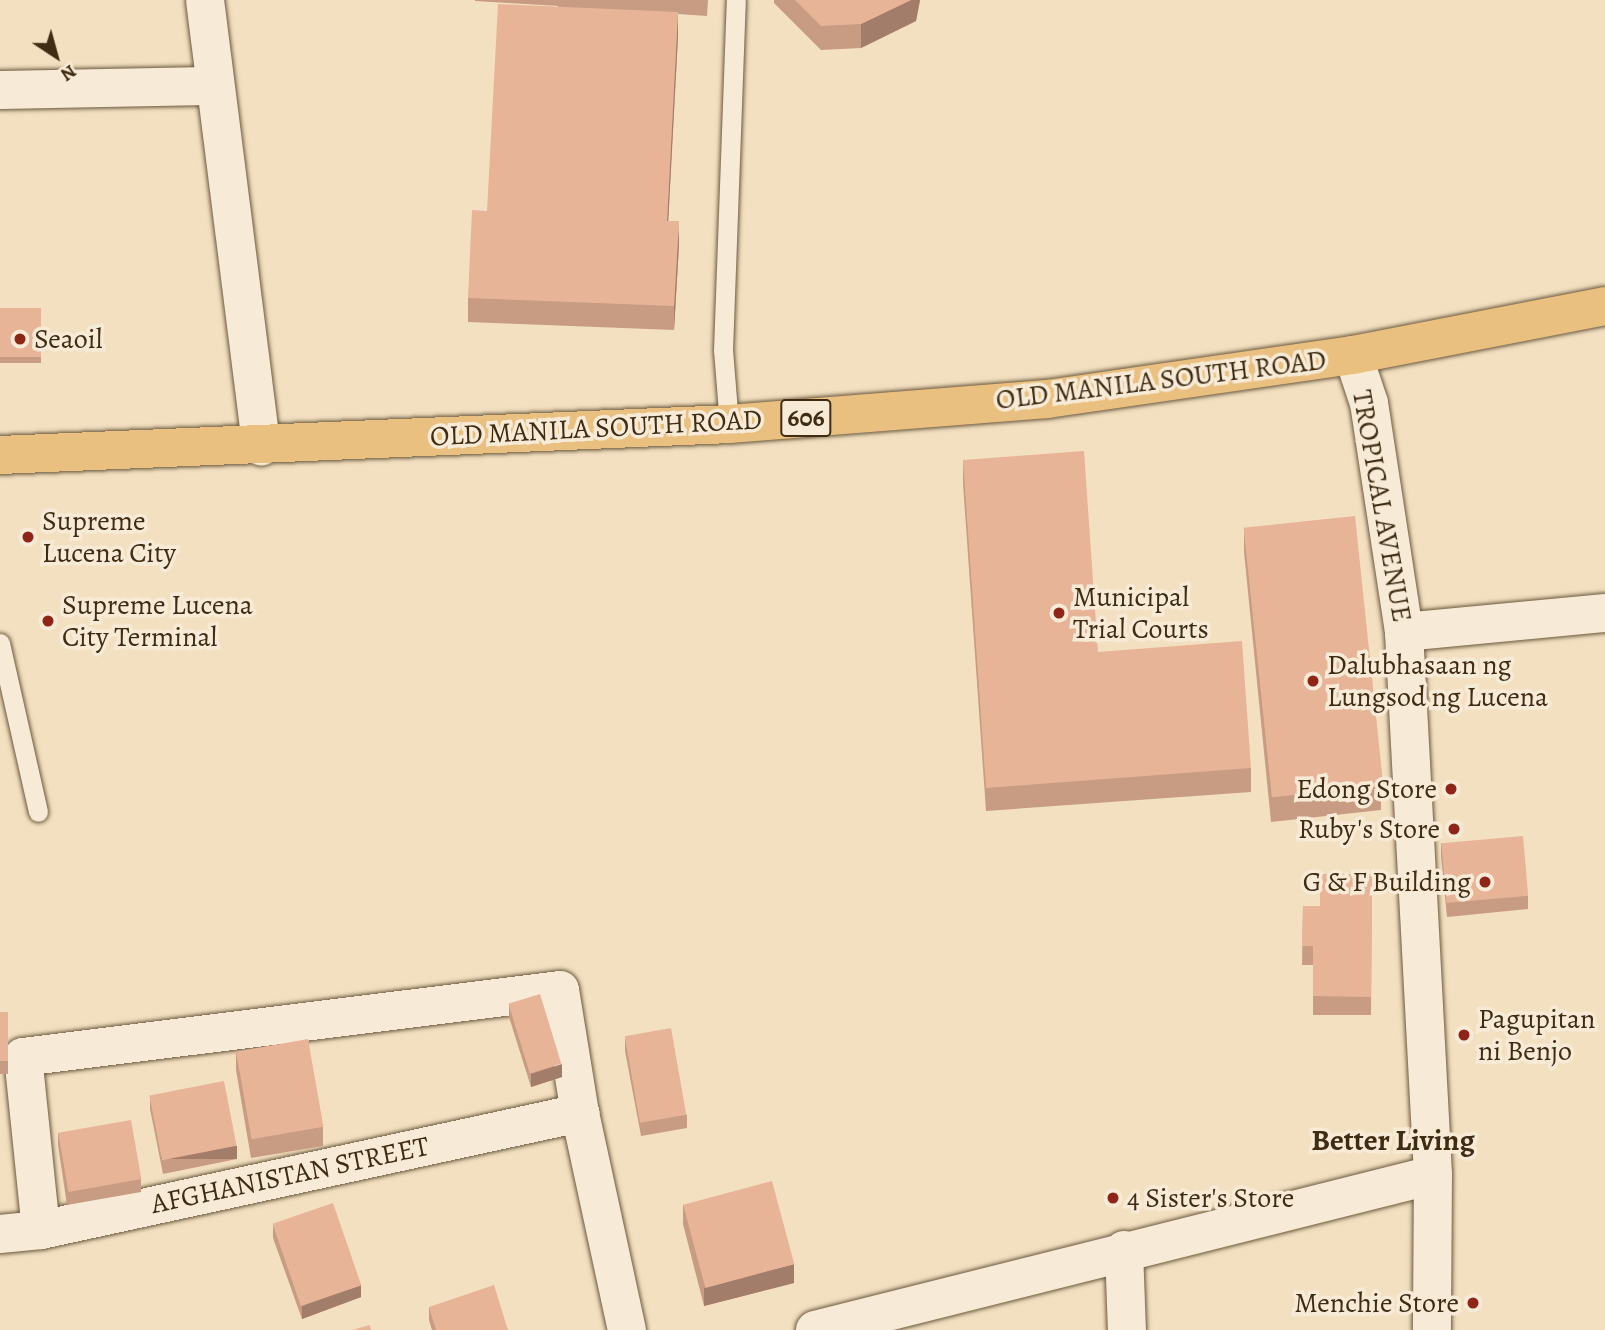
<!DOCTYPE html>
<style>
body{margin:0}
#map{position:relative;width:1605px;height:1330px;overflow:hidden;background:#f3e0c1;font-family:Alegreya,serif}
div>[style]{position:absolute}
.roads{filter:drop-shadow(0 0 2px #6c593e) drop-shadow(0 0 2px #6c593e)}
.lane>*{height:19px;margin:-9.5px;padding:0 9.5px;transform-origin:9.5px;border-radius:9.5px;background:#f7ebd7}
.street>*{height:38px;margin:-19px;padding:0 19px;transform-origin:19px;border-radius:19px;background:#f7ebd7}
.primary>*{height:38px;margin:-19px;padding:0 19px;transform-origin:19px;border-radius:19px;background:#eac080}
.wall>*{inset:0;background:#c89b83;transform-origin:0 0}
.shaded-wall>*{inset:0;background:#a27e6a;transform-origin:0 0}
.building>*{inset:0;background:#e8b498;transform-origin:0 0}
.dots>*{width:19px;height:19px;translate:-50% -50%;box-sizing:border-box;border:4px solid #f7ebd7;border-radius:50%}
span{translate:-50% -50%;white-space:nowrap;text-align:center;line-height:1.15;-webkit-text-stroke:7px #f7ebd7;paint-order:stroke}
.shield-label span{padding:2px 5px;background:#f7ebd7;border:2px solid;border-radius:5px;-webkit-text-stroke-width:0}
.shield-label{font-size:26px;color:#3f2c13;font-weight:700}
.poi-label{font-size:28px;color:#3f2c13}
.left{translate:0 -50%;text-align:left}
.right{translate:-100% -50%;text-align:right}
.street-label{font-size:28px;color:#3f2c13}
.neighbourhood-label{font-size:30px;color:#3f2c13;font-weight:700}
.north{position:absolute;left:21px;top:21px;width:70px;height:70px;-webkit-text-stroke:5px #f7ebd7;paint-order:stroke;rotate:144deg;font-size:19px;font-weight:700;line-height:28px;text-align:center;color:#3f2c13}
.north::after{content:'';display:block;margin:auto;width:24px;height:32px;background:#3f2c13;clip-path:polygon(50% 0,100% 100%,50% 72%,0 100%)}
</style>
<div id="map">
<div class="roads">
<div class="lane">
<i style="left:729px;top:424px;width:74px;rotate:-94.6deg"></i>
<i style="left:723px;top:350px;width:350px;rotate:-87.9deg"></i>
<i style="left:0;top:643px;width:173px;rotate:77.3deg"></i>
</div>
<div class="street">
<i style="left:205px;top:0;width:450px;rotate:82.8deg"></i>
<i style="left:0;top:90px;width:215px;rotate:-1.1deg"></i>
<i style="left:1353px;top:355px;width:51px;rotate:71.6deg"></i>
<i style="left:1369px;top:403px;width:232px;rotate:81.3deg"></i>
<i style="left:1404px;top:632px;width:544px;rotate:86.94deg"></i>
<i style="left:1433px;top:1175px;width:155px;rotate:90.4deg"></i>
<i style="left:1404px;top:632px;width:202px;rotate:-5.4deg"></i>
<i style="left:41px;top:1230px;width:174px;rotate:-95.9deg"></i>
<i style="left:23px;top:1057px;width:541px;rotate:-7.11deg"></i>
<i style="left:560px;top:990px;width:125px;rotate:80.8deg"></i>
<i style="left:580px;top:1113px;width:222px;rotate:77.8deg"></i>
<i style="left:0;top:1234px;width:41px;rotate:-5.6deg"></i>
<i style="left:41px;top:1230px;width:552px;rotate:-12.25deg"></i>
<i style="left:1124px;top:1250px;width:80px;rotate:87.9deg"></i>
<i style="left:815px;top:1330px;width:637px;rotate:-14.08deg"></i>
</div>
<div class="primary">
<i style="left:0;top:455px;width:730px;rotate:-2.43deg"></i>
<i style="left:729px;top:424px;width:319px;rotate:-4.5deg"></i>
<i style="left:1047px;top:399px;width:309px;rotate:-8.2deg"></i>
<i style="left:1353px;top:355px;width:257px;rotate:-11deg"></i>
</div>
</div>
<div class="wall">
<i style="clip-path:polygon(475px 0,708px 0,707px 16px,678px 14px,678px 36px,668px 221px,679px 245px,674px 330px,468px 322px,468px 298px,487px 211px,558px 6px,475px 1px)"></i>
<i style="clip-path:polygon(774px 0,920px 0,916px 21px,861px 48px,821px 50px,774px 3px)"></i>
<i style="left:41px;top:308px;width:55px;height:41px;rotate:90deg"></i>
<i style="clip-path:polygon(963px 460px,1098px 652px,1251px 768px,1251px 792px,986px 811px,963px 484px)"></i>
<i style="clip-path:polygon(1244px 528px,1381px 786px,1381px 810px,1271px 822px,1244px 552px)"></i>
<i style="clip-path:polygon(1441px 843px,1528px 896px,1528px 909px,1447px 917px,1441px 856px)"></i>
<i style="clip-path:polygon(1372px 874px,1371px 1015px,1313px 1015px,1313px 965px,1302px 965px,1303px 906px,1320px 906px)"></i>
<i style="clip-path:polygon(509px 1004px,562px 1077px,531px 1087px,509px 1017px)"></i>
<i style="left:8px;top:1012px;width:62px;height:8px;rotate:90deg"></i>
<i style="clip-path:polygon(625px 1038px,687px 1115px,687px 1128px,641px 1136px,625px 1051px)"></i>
<i style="clip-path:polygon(236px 1051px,323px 1127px,323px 1146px,251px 1158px,236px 1070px)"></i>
<i style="clip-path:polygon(150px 1097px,237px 1159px,163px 1174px,150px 1109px)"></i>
<i style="clip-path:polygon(58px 1133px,141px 1179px,141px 1192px,67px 1205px,58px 1145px)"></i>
<i style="clip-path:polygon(683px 1205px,794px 1283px,704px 1306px,683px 1224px)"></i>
<i style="clip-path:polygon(273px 1225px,361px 1297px,302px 1319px,273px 1238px)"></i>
<i style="clip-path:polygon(429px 1307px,508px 1330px,432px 1330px,429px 1320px)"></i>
</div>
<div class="shaded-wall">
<i style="clip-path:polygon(911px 0,920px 0,916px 21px,861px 48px,861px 24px)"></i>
<i style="clip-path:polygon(678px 12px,678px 36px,667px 245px,667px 221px)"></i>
<i style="clip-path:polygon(679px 221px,679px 245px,674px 330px,674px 306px)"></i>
<i style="clip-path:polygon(562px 1064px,562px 1077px,531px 1087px,531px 1074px)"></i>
<i style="left:237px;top:1146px;width:13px;height:76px;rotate:90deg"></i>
<i style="clip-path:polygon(794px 1264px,794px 1283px,704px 1306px,704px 1288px)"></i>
<i style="clip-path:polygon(361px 1285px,361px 1297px,302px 1319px,302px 1306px)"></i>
</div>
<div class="building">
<i style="clip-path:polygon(795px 0,911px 0,861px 24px,821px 26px)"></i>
<i style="clip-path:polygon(498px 4px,678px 12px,667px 221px,679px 221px,674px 306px,468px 298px,472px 210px,487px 211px)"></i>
<i style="left:41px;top:308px;width:49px;height:41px;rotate:90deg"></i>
<i style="clip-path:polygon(1084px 451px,1098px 652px,1242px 641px,1251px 768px,986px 788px,963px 460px)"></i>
<i style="left:1355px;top:516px;width:271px;height:112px;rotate:84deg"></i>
<i style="left:1523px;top:836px;width:60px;height:82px;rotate:85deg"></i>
<i style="clip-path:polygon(1320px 874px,1372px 874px,1371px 997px,1313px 996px,1313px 946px,1302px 946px,1303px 906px,1320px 906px)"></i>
<i style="left:540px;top:994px;width:73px;height:33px;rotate:73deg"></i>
<i style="left:8px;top:1012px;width:49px;height:8px;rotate:90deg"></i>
<i style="left:671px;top:1028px;width:88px;height:47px;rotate:80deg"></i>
<i style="left:308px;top:1039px;width:89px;height:73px;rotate:80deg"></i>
<i style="left:224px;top:1081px;width:66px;height:76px;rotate:79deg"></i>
<i style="left:131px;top:1120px;width:60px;height:74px;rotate:80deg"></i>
<i style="left:772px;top:1181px;width:86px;height:92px;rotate:75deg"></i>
<i style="left:333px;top:1203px;width:87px;height:64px;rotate:71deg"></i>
<i style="clip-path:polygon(494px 1285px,508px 1330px,436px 1330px,429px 1307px)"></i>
<i style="clip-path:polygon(370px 1325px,371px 1330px,352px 1330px)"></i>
</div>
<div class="dots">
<i style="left:20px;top:339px;background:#8f2418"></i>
<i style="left:28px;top:537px;background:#8f2418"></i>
<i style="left:1059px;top:613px;background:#8f2418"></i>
<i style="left:48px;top:621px;background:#8f2418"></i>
<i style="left:1313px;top:681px;background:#8f2418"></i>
<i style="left:1451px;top:789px;background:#8f2418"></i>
<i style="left:1454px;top:829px;background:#8f2418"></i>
<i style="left:1485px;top:882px;background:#8f2418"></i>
<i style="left:1464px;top:1035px;background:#8f2418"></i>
<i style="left:1113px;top:1198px;background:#8f2418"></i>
<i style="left:1473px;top:1303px;background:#8f2418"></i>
</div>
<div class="shield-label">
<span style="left:806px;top:418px">606</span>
</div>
<div class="poi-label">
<span class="left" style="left:34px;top:339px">Seaoil</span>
<span class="left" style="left:42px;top:537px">Supreme<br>Lucena City</span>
<span class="left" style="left:1073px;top:613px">Municipal<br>Trial Courts</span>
<span class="left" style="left:62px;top:621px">Supreme Lucena<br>City Terminal</span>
<span class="left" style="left:1327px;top:681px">Dalubhasaan ng<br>Lungsod ng Lucena</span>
<span class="right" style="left:1437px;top:789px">Edong Store</span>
<span class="right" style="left:1440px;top:829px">Ruby's Store</span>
<span class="right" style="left:1471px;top:882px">G &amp; F Building</span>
<span class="left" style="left:1478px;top:1035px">Pagupitan<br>ni Benjo</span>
<span class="left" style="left:1127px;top:1198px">4 Sister's Store</span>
<span class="right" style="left:1459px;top:1303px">Menchie Store</span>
</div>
<div class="street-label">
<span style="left:1161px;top:380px;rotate:-7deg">OLD MANILA SOUTH ROAD</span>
<span style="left:596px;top:428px;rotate:-3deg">OLD MANILA SOUTH ROAD</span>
<span style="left:1382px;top:506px;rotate:80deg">TROPICAL AVENUE</span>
<span style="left:290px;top:1175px;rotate:-12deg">AFGHANISTAN STREET</span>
</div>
<div class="neighbourhood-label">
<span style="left:1393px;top:1140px">Better Living</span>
</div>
<div class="north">N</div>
</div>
